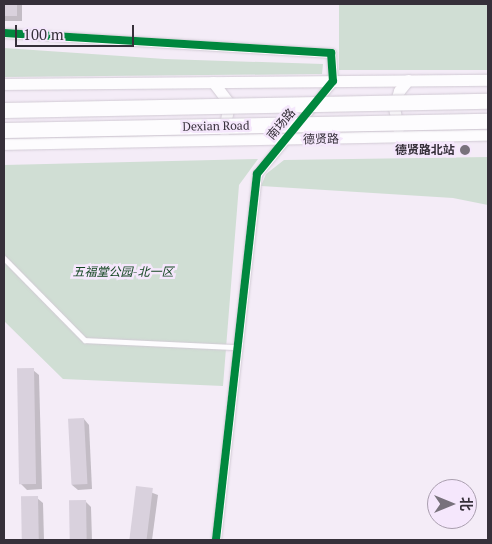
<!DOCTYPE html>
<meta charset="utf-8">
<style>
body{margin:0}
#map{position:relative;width:492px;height:544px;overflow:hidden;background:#f4ecf7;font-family:"PT Serif","Noto Sans SC",serif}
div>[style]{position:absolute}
.green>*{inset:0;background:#d0ded4;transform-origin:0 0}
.shadow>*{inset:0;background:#0003;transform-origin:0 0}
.building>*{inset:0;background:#d9d1dd;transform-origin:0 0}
.roads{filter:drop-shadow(0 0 1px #d1cad4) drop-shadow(0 0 1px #d1cad4)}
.service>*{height:4.5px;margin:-2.25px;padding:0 2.25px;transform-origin:2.25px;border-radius:2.25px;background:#fdfcfe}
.minor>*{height:9px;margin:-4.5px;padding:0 4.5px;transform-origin:4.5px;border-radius:4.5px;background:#fdfcfe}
.tertiary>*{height:11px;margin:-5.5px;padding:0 5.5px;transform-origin:5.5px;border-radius:5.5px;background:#fdfcfe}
.bridges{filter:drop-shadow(0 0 1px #d1cad4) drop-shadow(0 0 1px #d1cad4)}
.trunk-bridge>*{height:15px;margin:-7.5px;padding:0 7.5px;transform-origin:7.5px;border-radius:7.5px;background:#fdfcfe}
.cycleway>*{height:8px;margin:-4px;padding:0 4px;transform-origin:4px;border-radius:4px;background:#00873e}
.dots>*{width:14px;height:14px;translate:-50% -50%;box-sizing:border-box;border:2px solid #f5e7fc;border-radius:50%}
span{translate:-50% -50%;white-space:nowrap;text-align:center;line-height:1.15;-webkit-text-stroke:5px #f5e7fc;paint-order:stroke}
.street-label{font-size:12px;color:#36303a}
.poi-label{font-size:12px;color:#36303a;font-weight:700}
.right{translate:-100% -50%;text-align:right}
.park-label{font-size:12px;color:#134621;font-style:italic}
.frame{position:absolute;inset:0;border:5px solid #36303a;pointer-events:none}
.north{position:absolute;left:427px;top:479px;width:50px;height:50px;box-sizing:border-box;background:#f5e7fc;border:1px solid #a99eae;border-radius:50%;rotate:90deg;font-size:14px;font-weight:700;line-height:20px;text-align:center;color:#36303a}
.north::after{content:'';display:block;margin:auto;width:18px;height:22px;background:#78727c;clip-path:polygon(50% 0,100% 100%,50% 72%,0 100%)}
.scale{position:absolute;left:15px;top:25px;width:119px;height:22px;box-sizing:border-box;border:2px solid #36303a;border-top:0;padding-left:6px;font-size:15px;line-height:18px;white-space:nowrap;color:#36303a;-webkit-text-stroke:4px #f5e7fc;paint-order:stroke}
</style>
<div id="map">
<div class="green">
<i style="left:339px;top:4px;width:149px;height:66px"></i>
<i style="clip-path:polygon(4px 48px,165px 59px,323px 64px,322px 74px,4px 77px)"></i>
<i style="clip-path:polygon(488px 157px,488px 205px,453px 198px,261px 186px,266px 174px,284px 160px)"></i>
<i style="clip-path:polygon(258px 159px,239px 185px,223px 386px,63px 379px,4px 321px,4px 165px)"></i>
</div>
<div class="shadow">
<i style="left:4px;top:4px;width:18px;height:17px"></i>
<i style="clip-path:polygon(33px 370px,39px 375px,42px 489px,27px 490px,21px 484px)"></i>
<i style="clip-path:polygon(84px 419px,89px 425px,92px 489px,78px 490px,72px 485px)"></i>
<i style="clip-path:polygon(137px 487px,158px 495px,152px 540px,130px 540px)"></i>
<i style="clip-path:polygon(22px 498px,37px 498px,43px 503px,44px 540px,23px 540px)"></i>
<i style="clip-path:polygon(85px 501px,91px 507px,92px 540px,71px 540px,70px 502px)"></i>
</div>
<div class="building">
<i style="left:4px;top:4px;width:13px;height:12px"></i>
<i style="left:34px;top:368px;width:116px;height:17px;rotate:89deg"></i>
<i style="left:84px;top:418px;width:66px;height:16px;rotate:87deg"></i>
<i style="left:136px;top:486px;width:17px;height:54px;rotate:7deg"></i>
<i style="left:38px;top:496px;width:44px;height:17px;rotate:89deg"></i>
<i style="left:86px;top:500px;width:40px;height:17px;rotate:89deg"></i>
</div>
<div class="roads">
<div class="service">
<i style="left:4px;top:258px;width:115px;rotate:45.4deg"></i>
<i style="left:85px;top:340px;width:151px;rotate:2.7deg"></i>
</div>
<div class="minor">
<i style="left:4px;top:33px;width:328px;rotate:3.5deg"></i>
<i style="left:331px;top:53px;width:28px;rotate:86deg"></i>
<i style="left:333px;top:81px;width:120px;rotate:129.3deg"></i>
<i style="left:257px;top:174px;width:368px;rotate:96.4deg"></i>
</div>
<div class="tertiary">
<i style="left:213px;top:82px;width:26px;rotate:53deg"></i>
<i style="left:229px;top:103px;width:28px;rotate:100deg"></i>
<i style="left:4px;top:84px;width:484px;rotate:-0.5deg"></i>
<i style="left:398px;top:128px;width:20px;rotate:-101deg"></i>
<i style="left:394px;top:108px;width:18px;rotate:-74deg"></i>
<i style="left:399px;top:91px;width:14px;rotate:-51deg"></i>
<i style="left:4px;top:144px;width:484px;rotate:-1.1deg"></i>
</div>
</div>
<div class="bridges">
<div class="trunk-bridge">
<i style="left:4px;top:110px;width:484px;rotate:-1.1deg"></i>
<i style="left:4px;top:130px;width:484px;rotate:-1.1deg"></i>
</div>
</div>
<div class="cycleway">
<i style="left:4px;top:33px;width:328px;rotate:3.5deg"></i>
<i style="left:331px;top:53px;width:28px;rotate:86deg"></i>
<i style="left:333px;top:81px;width:120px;rotate:129.3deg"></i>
<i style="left:257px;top:174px;width:368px;rotate:96.4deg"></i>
</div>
<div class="dots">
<i style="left:465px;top:150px;background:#78727c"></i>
</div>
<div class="street-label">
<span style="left:281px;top:124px;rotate:-50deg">南场路</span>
<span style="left:216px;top:126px;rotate:-1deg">Dexian Road</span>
<span style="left:321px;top:139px;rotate:-1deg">德贤路</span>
</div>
<div class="poi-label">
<span class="right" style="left:455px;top:150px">德贤路北站</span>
</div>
<div class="park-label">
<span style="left:123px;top:272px">五福堂公园-北一区</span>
</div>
<div class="frame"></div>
<div class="north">北</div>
<div class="scale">100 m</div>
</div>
